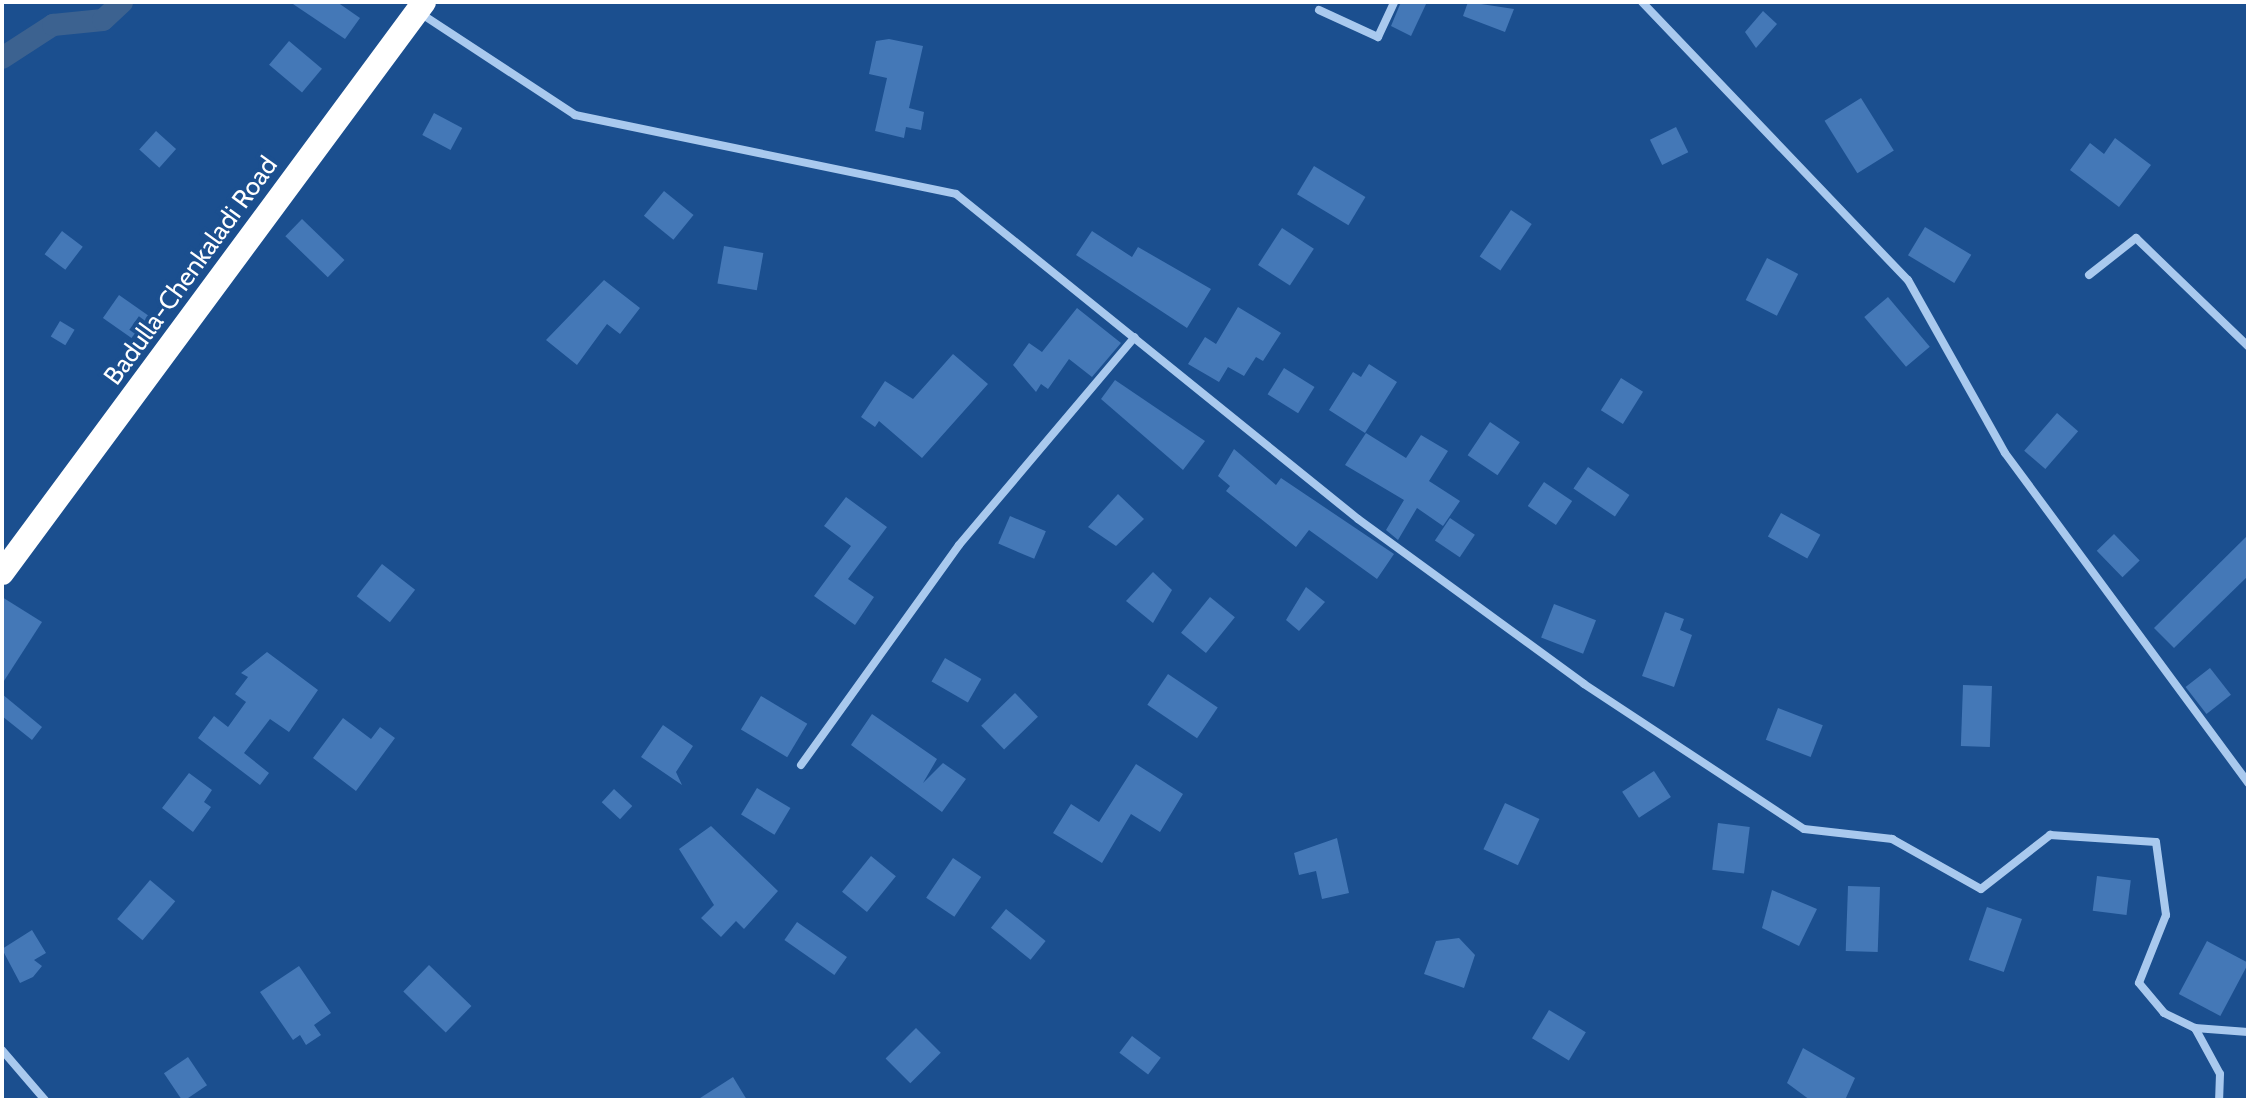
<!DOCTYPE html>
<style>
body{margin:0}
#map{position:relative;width:2250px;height:1102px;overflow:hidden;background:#1b4f8f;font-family:Cabin,sans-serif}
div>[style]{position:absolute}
.canal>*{height:22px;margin:-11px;padding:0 11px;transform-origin:11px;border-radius:11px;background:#3c6290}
.building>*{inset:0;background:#4478b7;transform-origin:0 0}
.street>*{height:8px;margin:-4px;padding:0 4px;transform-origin:4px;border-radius:4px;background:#a9c9ee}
.highway>*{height:24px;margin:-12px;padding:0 12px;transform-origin:12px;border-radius:12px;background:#fff}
span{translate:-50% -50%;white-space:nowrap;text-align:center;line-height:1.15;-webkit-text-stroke:8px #1b4f8f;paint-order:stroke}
.street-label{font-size:26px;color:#fff}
.frame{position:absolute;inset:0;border:4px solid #fff;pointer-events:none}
</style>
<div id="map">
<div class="canal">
<i style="left:2px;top:58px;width:61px;rotate:-32.9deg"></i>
<i style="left:53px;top:25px;width:50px;rotate:-5.7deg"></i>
<i style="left:103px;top:20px;width:26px;rotate:-43deg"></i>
</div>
<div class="building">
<i style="clip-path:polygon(290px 2px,337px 2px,360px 18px,345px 39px)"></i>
<i style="clip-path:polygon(1401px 2px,1427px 2px,1411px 36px,1391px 26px)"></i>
<i style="clip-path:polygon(1468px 2px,1514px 9px,1505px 32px,1463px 16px)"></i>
<i style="clip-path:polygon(1763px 11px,1777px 24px,1756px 48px,1745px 32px)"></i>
<i style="clip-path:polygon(889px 39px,923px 46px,909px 108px,924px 112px,921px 130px,906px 127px,904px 138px,875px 131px,887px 78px,869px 74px,876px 41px)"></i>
<i style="left:289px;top:41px;width:43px;height:31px;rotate:40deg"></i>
<i style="left:1861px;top:98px;width:62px;height:43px;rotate:58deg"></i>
<i style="left:434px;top:113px;width:32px;height:25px;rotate:28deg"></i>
<i style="left:1676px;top:127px;width:28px;height:29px;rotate:64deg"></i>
<i style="left:156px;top:131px;width:27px;height:25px;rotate:42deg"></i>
<i style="clip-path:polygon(2115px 138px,2151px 165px,2119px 207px,2070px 170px,2090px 143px,2104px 154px)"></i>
<i style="left:1314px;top:166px;width:60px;height:33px;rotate:31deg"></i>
<i style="left:664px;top:191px;width:38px;height:32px;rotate:39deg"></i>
<i style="left:1511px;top:210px;width:25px;height:56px;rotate:34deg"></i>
<i style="left:302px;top:219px;width:59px;height:24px;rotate:44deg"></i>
<i style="left:1925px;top:227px;width:54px;height:33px;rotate:31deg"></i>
<i style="left:1282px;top:228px;width:38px;height:44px;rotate:33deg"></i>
<i style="left:62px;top:231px;width:26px;height:29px;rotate:37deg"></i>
<i style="clip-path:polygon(1092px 231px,1132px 257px,1138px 247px,1211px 289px,1187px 328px,1076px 255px)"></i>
<i style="left:724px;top:246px;width:40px;height:38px;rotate:10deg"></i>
<i style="left:1767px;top:258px;width:35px;height:47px;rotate:27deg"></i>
<i style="clip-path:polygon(604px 280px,640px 308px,620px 334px,607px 324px,577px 365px,546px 340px)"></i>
<i style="left:119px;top:295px;width:47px;height:28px;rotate:35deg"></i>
<i style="left:1888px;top:297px;width:65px;height:31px;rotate:50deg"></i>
<i style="clip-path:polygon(1238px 307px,1281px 333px,1263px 361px,1256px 357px,1244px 376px,1228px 367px,1219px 382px,1188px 364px,1205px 337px,1216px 344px)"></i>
<i style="clip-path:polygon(1077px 308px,1121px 343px,1092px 377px,1069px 359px,1048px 389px,1041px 384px,1036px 392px,1013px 365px,1029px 343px,1042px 352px)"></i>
<i style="left:60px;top:321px;width:17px;height:18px;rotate:31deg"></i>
<i style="clip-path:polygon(953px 354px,988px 384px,922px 458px,879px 421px,875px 427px,861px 417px,885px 381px,913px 399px)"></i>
<i style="clip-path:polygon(1369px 364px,1397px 382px,1365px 433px,1329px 410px,1353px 372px,1361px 377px)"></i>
<i style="left:1284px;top:368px;width:36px;height:31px;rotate:32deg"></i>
<i style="left:1621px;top:378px;width:26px;height:38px;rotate:32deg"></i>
<i style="clip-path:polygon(1115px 380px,1205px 441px,1183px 470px,1101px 399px)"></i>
<i style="left:2057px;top:413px;width:28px;height:50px;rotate:41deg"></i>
<i style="left:1490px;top:422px;width:36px;height:40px;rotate:34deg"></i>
<i style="clip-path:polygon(1366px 433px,1406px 458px,1421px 435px,1448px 451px,1429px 481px,1460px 501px,1443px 526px,1417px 508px,1398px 540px,1386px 530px,1404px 500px,1345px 465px)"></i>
<i style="clip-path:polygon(1234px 449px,1276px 485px,1281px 478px,1394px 554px,1377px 579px,1309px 530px,1296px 547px,1226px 491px,1230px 486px,1218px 476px)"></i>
<i style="left:1588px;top:467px;width:50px;height:26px;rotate:34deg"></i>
<i style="left:1544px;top:482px;width:34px;height:29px;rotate:34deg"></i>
<i style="clip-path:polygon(1118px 494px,1144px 519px,1116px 546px,1088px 527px)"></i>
<i style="clip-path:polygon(846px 497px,887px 527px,848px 579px,874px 597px,855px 625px,814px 596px,851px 546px,824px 526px)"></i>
<i style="left:1781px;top:513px;width:45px;height:27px;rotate:29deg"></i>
<i style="left:1010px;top:516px;width:39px;height:30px;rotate:23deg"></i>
<i style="left:1450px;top:518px;width:30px;height:27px;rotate:34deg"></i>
<i style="left:2114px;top:534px;width:37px;height:24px;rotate:46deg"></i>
<i style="clip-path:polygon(2248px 535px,2248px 576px,2174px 648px,2154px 628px)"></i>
<i style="left:382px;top:564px;width:42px;height:41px;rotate:38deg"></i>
<i style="clip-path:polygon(1153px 572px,1172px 590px,1153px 623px,1126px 601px)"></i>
<i style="clip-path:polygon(1306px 587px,1325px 602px,1299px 631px,1286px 620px)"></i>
<i style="clip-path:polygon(2px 597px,42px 622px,2px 684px)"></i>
<i style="left:1210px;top:597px;width:32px;height:46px;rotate:39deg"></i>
<i style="left:1554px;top:604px;width:45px;height:36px;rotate:21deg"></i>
<i style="clip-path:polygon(1665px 612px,1684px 619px,1680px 630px,1692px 635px,1674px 687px,1642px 676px)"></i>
<i style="clip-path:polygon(267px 652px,318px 690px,289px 732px,270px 719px,244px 753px,269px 773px,260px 785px,198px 738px,214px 716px,228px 727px,246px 702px,235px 694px,248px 677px,241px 673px)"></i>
<i style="left:945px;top:658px;width:42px;height:27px;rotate:30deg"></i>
<i style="left:2210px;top:668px;width:34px;height:31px;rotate:52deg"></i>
<i style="left:1168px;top:674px;width:60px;height:37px;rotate:34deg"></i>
<i style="left:1963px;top:685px;width:29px;height:61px;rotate:2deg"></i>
<i style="left:1015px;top:693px;width:33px;height:47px;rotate:46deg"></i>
<i style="clip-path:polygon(2px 694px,42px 727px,32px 740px,2px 716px)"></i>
<i style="left:761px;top:696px;width:54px;height:39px;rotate:31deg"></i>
<i style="left:1778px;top:708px;width:48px;height:34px;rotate:21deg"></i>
<i style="clip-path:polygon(872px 714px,937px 759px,923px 783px,943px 763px,966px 779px,942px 812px,851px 745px)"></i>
<i style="clip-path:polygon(343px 718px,371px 739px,380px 727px,395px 738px,356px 791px,313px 758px)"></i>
<i style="clip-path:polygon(663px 725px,693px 746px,676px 772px,682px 785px,641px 757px)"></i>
<i style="clip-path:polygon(1136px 764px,1183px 794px,1160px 832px,1131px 814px,1102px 863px,1053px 833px,1071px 804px,1099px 822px)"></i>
<i style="left:1654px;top:771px;width:31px;height:38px;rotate:57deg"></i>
<i style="clip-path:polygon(189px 773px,212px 790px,204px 802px,211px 807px,193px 832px,162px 808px)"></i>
<i style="left:757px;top:788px;width:39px;height:31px;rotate:31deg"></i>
<i style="left:614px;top:789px;width:25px;height:18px;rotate:43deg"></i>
<i style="left:1505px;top:803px;width:38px;height:51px;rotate:25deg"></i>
<i style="left:1718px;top:823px;width:32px;height:47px;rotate:7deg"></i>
<i style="clip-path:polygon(711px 826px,778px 891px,744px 929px,736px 921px,721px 937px,701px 918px,714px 905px,679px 849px)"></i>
<i style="clip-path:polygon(1337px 838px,1349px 893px,1322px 899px,1316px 871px,1299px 875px,1294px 853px)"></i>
<i style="left:871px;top:856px;width:32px;height:46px;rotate:39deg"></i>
<i style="left:953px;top:858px;width:34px;height:48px;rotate:34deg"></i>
<i style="left:2097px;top:876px;width:34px;height:35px;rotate:7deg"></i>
<i style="left:150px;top:880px;width:33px;height:51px;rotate:40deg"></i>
<i style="left:1848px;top:886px;width:32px;height:65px;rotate:2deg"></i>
<i style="clip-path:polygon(1772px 890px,1817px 909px,1799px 946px,1762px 928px)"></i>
<i style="left:1987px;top:907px;width:37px;height:56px;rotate:19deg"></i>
<i style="left:1006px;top:909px;width:51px;height:24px;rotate:39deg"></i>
<i style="left:797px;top:922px;width:61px;height:22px;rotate:35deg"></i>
<i style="clip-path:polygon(32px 930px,46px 953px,34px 960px,42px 966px,33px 977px,20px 983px,2px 949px)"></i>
<i style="clip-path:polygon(1459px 938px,1475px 955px,1464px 988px,1424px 974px,1436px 941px)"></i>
<i style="left:2207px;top:941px;width:47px;height:60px;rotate:28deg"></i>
<i style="left:429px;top:965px;width:59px;height:37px;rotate:44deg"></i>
<i style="clip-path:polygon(299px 966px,331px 1013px,314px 1025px,321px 1035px,306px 1045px,300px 1035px,293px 1040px,260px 992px)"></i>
<i style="left:1549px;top:1010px;width:43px;height:33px;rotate:31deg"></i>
<i style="left:916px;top:1028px;width:35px;height:43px;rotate:45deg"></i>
<i style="left:1132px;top:1036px;width:36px;height:21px;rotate:37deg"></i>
<i style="clip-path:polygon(1803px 1048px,1855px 1078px,1845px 1100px,1810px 1100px,1787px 1083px)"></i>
<i style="left:188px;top:1057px;width:34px;height:29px;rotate:56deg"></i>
<i style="clip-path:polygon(733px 1077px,747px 1100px,697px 1100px)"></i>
</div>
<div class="street">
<i style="left:1642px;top:2px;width:385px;rotate:46.3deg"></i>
<i style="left:1908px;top:280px;width:198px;rotate:60.7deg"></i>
<i style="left:2005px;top:453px;width:410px;rotate:53.6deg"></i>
<i style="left:1319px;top:10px;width:65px;rotate:24.6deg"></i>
<i style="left:1378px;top:37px;width:38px;rotate:-65deg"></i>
<i style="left:420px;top:13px;width:186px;rotate:33.3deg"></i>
<i style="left:575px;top:115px;width:389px;rotate:11.7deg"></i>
<i style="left:956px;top:194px;width:517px;rotate:38.95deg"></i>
<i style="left:1358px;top:519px;width:280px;rotate:36.1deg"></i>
<i style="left:1584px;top:684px;width:263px;rotate:33.4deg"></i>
<i style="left:1804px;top:829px;width:89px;rotate:6.5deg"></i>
<i style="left:1892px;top:839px;width:102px;rotate:29.3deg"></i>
<i style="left:1981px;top:889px;width:88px;rotate:-38deg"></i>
<i style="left:2050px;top:835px;width:106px;rotate:3.8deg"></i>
<i style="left:2156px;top:842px;width:74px;rotate:82.2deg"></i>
<i style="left:2166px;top:915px;width:73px;rotate:111.7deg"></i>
<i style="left:2139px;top:983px;width:39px;rotate:50deg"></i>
<i style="left:2164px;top:1013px;width:34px;rotate:26deg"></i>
<i style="left:2195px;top:1028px;width:53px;rotate:4.3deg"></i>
<i style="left:2089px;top:275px;width:60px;rotate:-38.2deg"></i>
<i style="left:2136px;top:238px;width:156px;rotate:44deg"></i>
<i style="left:801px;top:765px;width:271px;rotate:-54.3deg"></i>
<i style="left:959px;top:545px;width:272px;rotate:-49.8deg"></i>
<i style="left:2195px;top:1028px;width:52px;rotate:61.5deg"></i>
<i style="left:2220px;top:1074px;width:26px;rotate:92deg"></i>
<i style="left:2px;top:1050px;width:66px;rotate:49.3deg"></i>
</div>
<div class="highway">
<i style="left:2px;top:573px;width:710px;rotate:-53.53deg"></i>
</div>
<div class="street-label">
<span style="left:191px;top:271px;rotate:-54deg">Badulla-Chenkaladi Road</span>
</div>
<div class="frame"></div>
</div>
